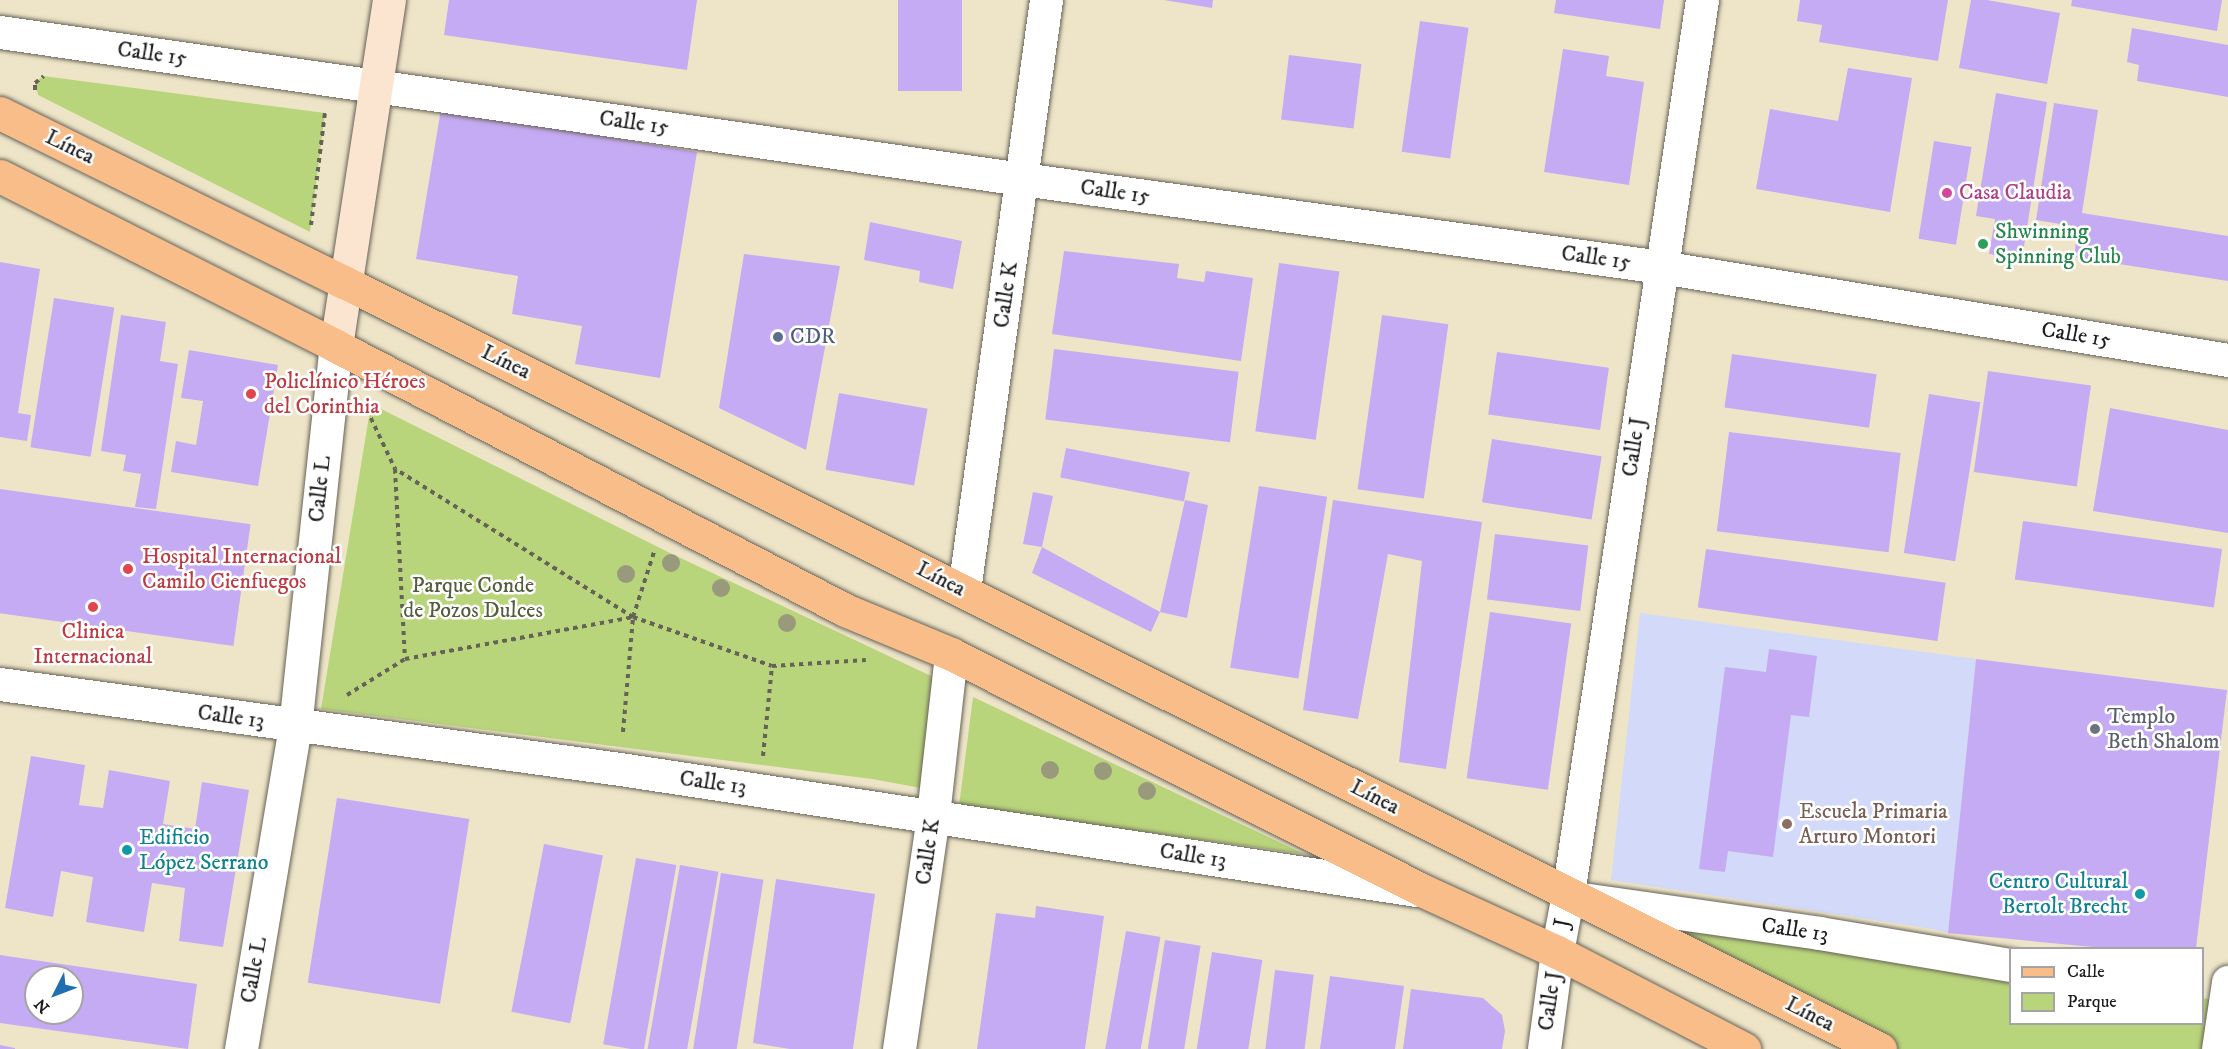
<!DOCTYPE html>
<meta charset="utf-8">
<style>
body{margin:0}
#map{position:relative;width:2228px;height:1049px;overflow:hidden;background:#eee5c8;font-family:"IM FELL DW Pica",serif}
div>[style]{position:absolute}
.built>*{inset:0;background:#d2d9f9}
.green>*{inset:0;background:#b9d57b}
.building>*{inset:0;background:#c5abf3;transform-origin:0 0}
.path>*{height:4px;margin-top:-2px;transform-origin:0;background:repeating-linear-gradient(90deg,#666258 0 4.5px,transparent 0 9px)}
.roads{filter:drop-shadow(0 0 2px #666258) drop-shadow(0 0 2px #666258)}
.minor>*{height:33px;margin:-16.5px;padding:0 16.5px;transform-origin:16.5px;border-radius:16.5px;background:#fff}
.tertiary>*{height:33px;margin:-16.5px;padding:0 16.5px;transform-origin:16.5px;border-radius:16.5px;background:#fff}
.secondary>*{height:33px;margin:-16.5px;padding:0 16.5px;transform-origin:16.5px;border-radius:16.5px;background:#fce5d0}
.primary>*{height:33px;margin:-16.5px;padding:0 16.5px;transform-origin:16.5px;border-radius:16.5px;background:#f8bd89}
.trees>*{width:18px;height:18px;margin:-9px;border-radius:50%;background:#999a7c}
.dots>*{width:16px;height:16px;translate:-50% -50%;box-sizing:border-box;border:3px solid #fff;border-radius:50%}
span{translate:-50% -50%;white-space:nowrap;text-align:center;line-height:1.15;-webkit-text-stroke:5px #fff;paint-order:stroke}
.street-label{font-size:22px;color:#1c1c1c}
.hotel-label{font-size:22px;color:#b23c85}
.left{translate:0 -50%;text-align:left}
.leisure-label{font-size:22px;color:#27864d}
.service-label{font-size:22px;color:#4e5e75}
.health-label{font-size:22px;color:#be3a42}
.park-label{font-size:22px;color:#535d3d}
.worship-label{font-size:22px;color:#5b616d}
.education-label{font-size:22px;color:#785e54}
.culture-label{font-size:22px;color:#0d838f}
.right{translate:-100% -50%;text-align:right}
.legend{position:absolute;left:2009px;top:947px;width:195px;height:78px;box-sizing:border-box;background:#fff;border:2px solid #a4a4a4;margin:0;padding:8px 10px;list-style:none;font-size:18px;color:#1c1c1c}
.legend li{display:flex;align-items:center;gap:12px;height:30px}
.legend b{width:30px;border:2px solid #a4a4a4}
.north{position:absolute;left:24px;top:965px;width:60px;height:60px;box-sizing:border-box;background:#fff;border:2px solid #a4a4a4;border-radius:50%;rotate:228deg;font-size:16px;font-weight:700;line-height:24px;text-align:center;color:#1c1c1c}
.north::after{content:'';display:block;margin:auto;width:21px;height:27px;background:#1f6fb2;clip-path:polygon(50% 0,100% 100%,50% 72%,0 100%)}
</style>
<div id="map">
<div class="built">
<i style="clip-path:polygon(1640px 613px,1976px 659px,1948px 933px,1933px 929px,1611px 880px)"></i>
</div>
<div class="green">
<i style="clip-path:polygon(43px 76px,325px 113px,310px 232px,38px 95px,35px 83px)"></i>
<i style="clip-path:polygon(371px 404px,670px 553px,931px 676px,939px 689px,921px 788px,872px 779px,321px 709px)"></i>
<i style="clip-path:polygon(973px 697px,1304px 854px,959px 806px)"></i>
<i style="clip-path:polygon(1579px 899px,2010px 967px,2010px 1024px,2202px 1024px,2203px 998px,2225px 1001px,2218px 1049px,1880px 1049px)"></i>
</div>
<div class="building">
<i style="clip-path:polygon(449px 0,697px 0,687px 70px,444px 35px)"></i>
<i style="left:898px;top:0;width:64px;height:91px"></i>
<i style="clip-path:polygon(1164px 0,1213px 0,1212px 8px)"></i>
<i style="clip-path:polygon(1556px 0,1664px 0,1660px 29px,1554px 13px)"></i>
<i style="clip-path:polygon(1800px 0,1948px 0,1938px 61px,1819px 42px,1822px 25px,1797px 21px)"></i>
<i style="clip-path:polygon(1971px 0,1987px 0,2060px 13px,2047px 84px,1959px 68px)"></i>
<i style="clip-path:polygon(2072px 0,2222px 0,2217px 31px,2071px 6px)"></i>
<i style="left:1420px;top:21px;width:49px;height:132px;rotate:8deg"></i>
<i style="clip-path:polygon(2132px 28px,2228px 45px,2228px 97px,2137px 81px,2139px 65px,2127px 62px)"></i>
<i style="clip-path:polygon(1563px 49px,1609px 56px,1606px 76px,1644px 82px,1629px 185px,1544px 172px)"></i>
<i style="left:1289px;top:55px;width:73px;height:65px;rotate:7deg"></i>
<i style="clip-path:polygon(1848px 68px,1912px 78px,1890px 212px,1756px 189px,1770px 109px,1838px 121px)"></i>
<i style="clip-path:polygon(1996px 93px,2047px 102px,2022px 259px,1989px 254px,1995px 219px,1976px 216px)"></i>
<i style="clip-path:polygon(2054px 103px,2098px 110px,2082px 213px,2228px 236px,2228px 281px,2074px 257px,2078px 227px,2036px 220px)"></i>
<i style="clip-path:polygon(441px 109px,697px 152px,660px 378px,575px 364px,582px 326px,512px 314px,518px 276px,416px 259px)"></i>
<i style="left:1934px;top:141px;width:38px;height:99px;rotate:9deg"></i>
<i style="clip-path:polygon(870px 222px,962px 241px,953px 289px,919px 282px,920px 271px,864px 260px)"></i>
<i style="clip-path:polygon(1064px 251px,1179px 264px,1177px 278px,1204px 282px,1206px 271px,1253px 278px,1241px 361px,1052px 334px)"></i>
<i style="clip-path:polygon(744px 254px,840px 266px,806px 450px,719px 408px)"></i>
<i style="clip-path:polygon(0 262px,40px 269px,18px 413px,31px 415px,27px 441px,0 437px)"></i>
<i style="left:1279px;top:263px;width:61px;height:170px;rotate:8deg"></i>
<i style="left:54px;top:298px;width:61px;height:151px;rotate:9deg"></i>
<i style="clip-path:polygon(121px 315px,166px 322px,160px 361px,178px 364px,156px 509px,135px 507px,141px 474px,123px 471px,126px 455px,101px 451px)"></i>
<i style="left:1382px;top:315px;width:67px;height:176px;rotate:8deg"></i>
<i style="left:1054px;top:349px;width:186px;height:71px;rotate:7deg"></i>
<i style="clip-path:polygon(189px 350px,278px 365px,258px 486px,171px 472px,176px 441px,196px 445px,203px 401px,181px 398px)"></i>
<i style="left:1497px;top:352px;width:113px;height:63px;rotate:8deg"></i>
<i style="left:1732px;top:354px;width:146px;height:54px;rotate:8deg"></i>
<i style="left:1988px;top:371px;width:104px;height:102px;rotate:8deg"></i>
<i style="left:839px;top:393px;width:90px;height:78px;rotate:10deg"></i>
<i style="left:1929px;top:394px;width:52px;height:161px;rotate:9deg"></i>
<i style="clip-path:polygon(2110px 408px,2228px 430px,2228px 533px,2093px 511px)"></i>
<i style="left:1729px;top:432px;width:173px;height:100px;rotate:7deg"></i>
<i style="left:1492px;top:439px;width:111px;height:64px;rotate:9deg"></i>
<i style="left:1066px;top:448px;width:126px;height:30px;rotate:11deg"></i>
<i style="left:1259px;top:486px;width:69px;height:184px;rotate:9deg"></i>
<i style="left:0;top:489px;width:253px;height:123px;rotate:8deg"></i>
<i style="clip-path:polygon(1033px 492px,1053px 496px,1042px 547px,1160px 612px,1151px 632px,1032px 573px,1042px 547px,1023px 544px)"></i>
<i style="clip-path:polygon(1185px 500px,1208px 505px,1187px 618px,1160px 612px)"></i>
<i style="clip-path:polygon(1333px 500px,1482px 522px,1446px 769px,1399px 762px,1422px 561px,1388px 554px,1358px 719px,1303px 710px)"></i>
<i style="left:2023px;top:521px;width:201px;height:59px;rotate:8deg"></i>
<i style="left:1495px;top:534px;width:94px;height:66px;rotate:7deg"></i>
<i style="left:1706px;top:549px;width:242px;height:59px;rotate:8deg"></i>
<i style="left:1490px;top:612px;width:82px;height:168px;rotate:8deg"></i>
<i style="clip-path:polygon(1769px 649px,1817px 656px,1809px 717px,1791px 715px,1773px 857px,1728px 851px,1725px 872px,1699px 869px,1725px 667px,1766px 672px)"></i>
<i style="clip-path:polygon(1976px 659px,2227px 690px,2196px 948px,2103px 948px,1948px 933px)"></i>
<i style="clip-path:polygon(31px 756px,85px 765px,79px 805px,103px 808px,109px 770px,170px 781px,163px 824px,195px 829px,202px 782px,249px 790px,223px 947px,179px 941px,185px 888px,152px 883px,144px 932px,86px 922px,93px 877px,61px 871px,53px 917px,5px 908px)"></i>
<i style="left:337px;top:798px;width:134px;height:187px;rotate:9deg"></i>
<i style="left:544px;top:844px;width:60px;height:171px;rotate:11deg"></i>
<i style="left:636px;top:858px;width:41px;height:189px;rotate:10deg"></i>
<i style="left:680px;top:865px;width:39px;height:187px;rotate:10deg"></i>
<i style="left:721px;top:873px;width:43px;height:178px;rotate:9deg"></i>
<i style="clip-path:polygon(776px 879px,875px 894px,853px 1049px,790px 1049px,753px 1043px)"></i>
<i style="clip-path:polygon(1036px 906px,1104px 916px,1085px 1049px,977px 1049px,996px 913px,1035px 918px)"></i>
<i style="left:1126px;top:931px;width:35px;height:120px;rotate:10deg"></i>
<i style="left:1165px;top:940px;width:36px;height:110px;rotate:9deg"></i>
<i style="left:1212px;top:952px;width:51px;height:98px;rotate:9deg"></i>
<i style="clip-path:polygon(evenodd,0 955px,197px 984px,188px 1049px,0 1023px,0 955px,36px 977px,72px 977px,72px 1013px,36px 1013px,36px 977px)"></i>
<i style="left:1275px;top:970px;width:39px;height:80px;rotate:7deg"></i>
<i style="clip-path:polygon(1330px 976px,1404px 986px,1395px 1049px,1320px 1049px)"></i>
<i style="clip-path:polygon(1411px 989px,1483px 998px,1502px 1015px,1505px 1031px,1502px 1049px,1403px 1049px)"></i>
<i style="clip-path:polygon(0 1045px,15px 1048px,15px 1049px,0 1049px)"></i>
</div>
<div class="path">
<i style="left:35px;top:90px;width:7px;rotate:-90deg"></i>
<i style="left:35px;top:83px;width:11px;rotate:-38deg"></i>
<i style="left:311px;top:225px;width:113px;rotate:-82.9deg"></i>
<i style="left:367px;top:410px;width:65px;rotate:64.6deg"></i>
<i style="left:395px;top:469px;width:190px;rotate:87deg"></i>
<i style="left:405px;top:659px;width:232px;rotate:-10.4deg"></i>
<i style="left:633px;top:617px;width:280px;rotate:-148.1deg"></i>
<i style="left:633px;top:617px;width:147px;rotate:19.4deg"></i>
<i style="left:772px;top:666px;width:94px;rotate:-3.7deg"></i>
<i style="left:347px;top:695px;width:68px;rotate:-31.8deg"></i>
<i style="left:623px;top:732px;width:115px;rotate:-85deg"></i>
<i style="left:633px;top:617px;width:68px;rotate:-72.1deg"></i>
<i style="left:763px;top:756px;width:90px;rotate:-84.3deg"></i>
</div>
<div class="roads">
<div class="minor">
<i style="left:0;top:32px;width:1033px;rotate:8.19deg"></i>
<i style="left:1022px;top:179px;width:645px;rotate:7.84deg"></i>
<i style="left:1661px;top:267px;width:575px;rotate:9.31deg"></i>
<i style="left:964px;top:590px;width:596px;rotate:-82.09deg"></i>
<i style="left:0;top:684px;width:626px;rotate:7.81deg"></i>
<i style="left:620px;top:769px;width:805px;rotate:8.64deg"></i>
<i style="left:1588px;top:900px;width:233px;rotate:8.1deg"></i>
<i style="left:1819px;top:933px;width:194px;rotate:9.5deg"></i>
<i style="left:899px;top:1049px;width:236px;rotate:-81.7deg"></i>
<i style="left:933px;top:815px;width:162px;rotate:-83.6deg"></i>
<i style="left:1544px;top:1049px;width:98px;rotate:-82.4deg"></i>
<i style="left:2218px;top:1049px;width:68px;rotate:-81.5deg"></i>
</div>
<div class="tertiary">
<i style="left:1557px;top:952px;width:59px;rotate:-79.3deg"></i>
<i style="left:1568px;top:894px;width:904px;rotate:-81.48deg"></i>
<i style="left:241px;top:1049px;width:326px;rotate:-80.5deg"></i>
<i style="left:295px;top:727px;width:383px;rotate:-83.9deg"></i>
</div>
<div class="secondary">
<i style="left:336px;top:346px;width:350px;rotate:-81.3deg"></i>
</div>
<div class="primary">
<i style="left:0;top:113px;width:383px;rotate:26.2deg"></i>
<i style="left:344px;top:282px;width:1717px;rotate:26.54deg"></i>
<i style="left:0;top:176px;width:377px;rotate:26.8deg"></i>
<i style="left:336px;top:346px;width:573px;rotate:27.41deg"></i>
<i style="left:845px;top:610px;width:115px;rotate:22.5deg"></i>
<i style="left:951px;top:654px;width:529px;rotate:26.61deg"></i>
<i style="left:1424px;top:891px;width:146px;rotate:24.6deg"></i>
<i style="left:1557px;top:952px;width:211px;rotate:27.4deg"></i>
</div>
</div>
<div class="trees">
<i style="left:671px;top:563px"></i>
<i style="left:626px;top:574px"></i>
<i style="left:721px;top:588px"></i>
<i style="left:787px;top:623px"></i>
<i style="left:1050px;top:770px"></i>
<i style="left:1103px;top:771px"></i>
<i style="left:1147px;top:791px"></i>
</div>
<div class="dots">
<i style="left:1947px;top:193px;background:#d1479c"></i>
<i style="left:1983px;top:244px;background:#2e9e5b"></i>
<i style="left:778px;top:337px;background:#5c6f8a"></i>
<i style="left:251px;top:394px;background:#e0444e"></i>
<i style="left:128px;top:569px;background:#e0444e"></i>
<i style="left:93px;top:607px;background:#e0444e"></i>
<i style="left:2095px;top:729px;background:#6b7280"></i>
<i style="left:1787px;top:824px;background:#8d6e63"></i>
<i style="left:127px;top:850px;background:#0f9aa8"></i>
<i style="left:2140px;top:894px;background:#0f9aa8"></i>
</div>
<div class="street-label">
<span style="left:152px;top:54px;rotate:8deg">Calle 15</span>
<span style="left:634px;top:123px;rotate:8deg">Calle 15</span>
<span style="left:70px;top:147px;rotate:26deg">Línea</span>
<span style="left:1115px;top:192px;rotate:8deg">Calle 15</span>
<span style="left:1596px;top:258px;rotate:8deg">Calle 15</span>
<span style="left:1006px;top:295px;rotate:-82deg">Calle K</span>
<span style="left:2076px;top:335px;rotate:9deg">Calle 15</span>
<span style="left:506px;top:362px;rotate:26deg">Línea</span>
<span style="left:1634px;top:447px;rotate:-82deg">Calle J</span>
<span style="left:320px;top:489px;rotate:-84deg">Calle L</span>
<span style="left:941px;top:579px;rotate:27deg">Línea</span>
<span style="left:231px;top:717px;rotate:8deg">Calle 13</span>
<span style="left:713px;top:783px;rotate:8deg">Calle 13</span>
<span style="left:1375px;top:797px;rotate:27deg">Línea</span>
<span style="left:928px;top:852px;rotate:-82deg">Calle K</span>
<span style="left:1193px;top:856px;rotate:9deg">Calle 13</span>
<span style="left:1562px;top:923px;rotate:-79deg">J</span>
<span style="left:1795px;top:930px;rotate:8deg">Calle 13</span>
<span style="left:254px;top:970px;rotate:-80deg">Calle L</span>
<span style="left:1550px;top:1001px;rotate:-82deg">Calle J</span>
<span style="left:1810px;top:1014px;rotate:27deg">Línea</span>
</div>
<div class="hotel-label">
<span class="left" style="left:1959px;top:193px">Casa Claudia</span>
</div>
<div class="leisure-label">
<span class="left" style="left:1995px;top:244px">Shwinning<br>Spinning Club</span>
</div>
<div class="service-label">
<span class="left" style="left:790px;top:337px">CDR</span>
</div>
<div class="health-label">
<span class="left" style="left:264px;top:394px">Policlínico Héroes<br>del Corinthia</span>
<span class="left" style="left:142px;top:569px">Hospital Internacional<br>Camilo Cienfuegos</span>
<span style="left:93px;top:644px">Clinica<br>Internacional</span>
</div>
<div class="park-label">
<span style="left:473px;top:598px">Parque Conde<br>de Pozos Dulces</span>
</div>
<div class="worship-label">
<span class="left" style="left:2107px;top:729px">Templo<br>Beth Shalom</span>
</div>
<div class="education-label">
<span class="left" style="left:1799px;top:824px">Escuela Primaria<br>Arturo Montori</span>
</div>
<div class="culture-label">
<span class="left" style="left:139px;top:850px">Edificio<br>López Serrano</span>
<span class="right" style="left:2128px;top:894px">Centro Cultural<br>Bertolt Brecht</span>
</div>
<ul class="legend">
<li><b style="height:8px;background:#f8bd89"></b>Calle</li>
<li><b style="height:16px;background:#b9d57b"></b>Parque</li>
</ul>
<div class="north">N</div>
</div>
